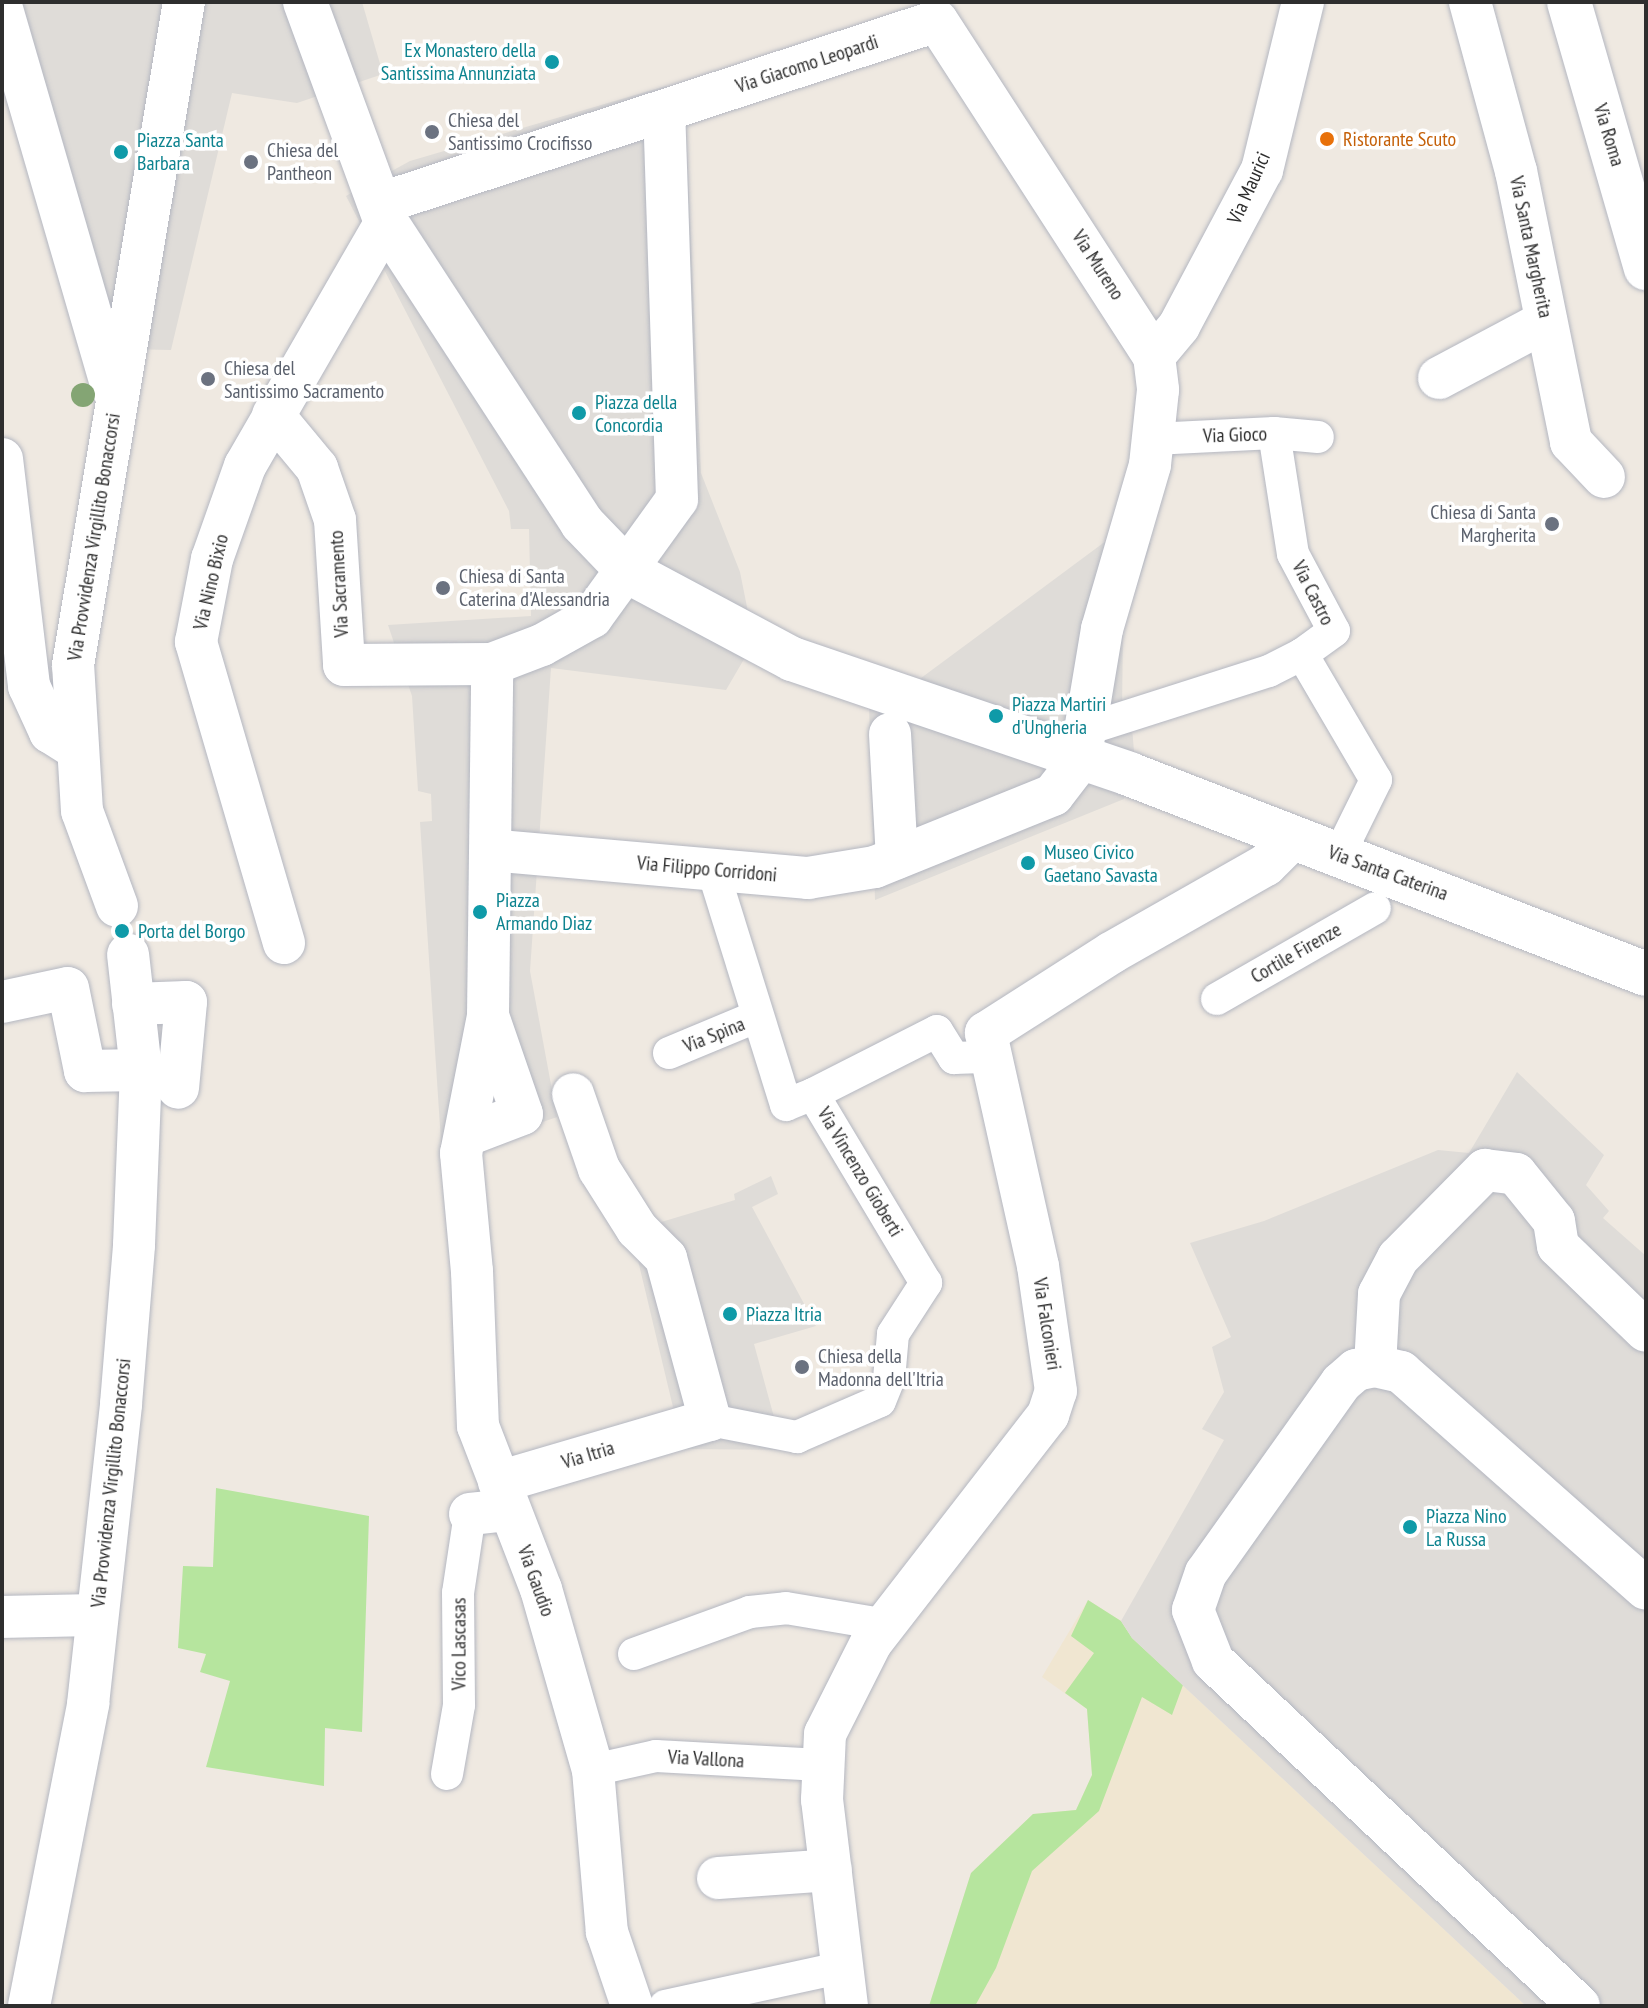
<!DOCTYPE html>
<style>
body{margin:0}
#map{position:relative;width:1648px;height:2008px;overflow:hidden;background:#efe9e1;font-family:"PT Sans Narrow",sans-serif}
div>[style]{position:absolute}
.education>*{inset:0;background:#f0e6d1}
.green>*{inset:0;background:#b6e59e}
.plaza>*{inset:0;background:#dfdcd8}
.roads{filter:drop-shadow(0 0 2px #b4b7c1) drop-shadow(0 0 2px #b4b7c1)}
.pedestrian>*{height:32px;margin:-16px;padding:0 16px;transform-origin:16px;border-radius:16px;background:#fff}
.minor>*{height:42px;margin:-21px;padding:0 21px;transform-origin:21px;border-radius:21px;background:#fff}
.tertiary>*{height:44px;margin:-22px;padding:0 22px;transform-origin:22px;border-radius:22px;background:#fff}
.trees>*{width:24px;height:24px;margin:-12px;border-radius:50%;background:#84a574}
.dots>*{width:22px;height:22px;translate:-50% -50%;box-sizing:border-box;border:4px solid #fff;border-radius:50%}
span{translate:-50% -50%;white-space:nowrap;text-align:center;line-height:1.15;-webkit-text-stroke:7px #fff;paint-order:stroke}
.culture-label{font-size:20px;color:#0d838f}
.right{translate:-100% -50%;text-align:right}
.left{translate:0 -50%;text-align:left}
.street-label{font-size:20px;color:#2e2e2e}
.worship-label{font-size:20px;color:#5b616d}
.food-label{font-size:20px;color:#c56008}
.frame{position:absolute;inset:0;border:4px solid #2e2e2e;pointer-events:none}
</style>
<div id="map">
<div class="education">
<i style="clip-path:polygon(1088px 1600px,1121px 1621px,1132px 1638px,1526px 2006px,929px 2006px,971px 1873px,1033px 1814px,1076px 1810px,1092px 1775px,1087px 1709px,1042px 1677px)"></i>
</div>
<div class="green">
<i style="clip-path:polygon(216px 1488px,369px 1516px,362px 1732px,325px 1728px,324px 1786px,206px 1767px,230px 1681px,200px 1672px,206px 1654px,178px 1648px,183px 1566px,213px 1567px)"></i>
<i style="clip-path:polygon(1088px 1600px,1121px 1621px,1132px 1638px,1183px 1685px,1172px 1715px,1142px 1697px,1099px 1811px,1032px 1871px,996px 1968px,975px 2006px,929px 2006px,971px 1873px,1033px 1814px,1076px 1810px,1092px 1775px,1087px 1709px,1065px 1693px,1094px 1653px,1071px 1636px)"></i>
</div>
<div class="plaza">
<i style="clip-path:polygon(2px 2px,362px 2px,383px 74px,297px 103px,232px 93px,171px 350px,124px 349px)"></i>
<i style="clip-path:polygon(666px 86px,686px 124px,701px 473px,740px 572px,754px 642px,726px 690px,551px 668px,530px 971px,557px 1117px,442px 1157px,420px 822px,432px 821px,431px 794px,418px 791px,412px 696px,388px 625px,531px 616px,529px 529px,511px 529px,509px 511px,346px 196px,410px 161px)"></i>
<i style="clip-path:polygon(1114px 535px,1151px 543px,1123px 629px,1122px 713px,1132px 728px,1134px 751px,1124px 799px,875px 900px,869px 706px,917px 681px)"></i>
<i style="clip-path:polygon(1517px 1072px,1604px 1155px,1586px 1185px,1609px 1211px,1603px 1218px,1646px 1256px,1646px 2006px,1526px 2006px,1132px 1638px,1121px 1621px,1224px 1440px,1202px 1429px,1224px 1392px,1212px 1347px,1231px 1337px,1190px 1243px,1264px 1221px,1438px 1150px,1469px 1153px)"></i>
<i style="clip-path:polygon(771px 1176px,778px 1194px,752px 1207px,816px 1326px,754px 1344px,783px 1450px,683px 1449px,631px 1231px,735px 1200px,734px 1194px)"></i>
</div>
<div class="roads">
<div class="pedestrian">
<i style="left:1274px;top:433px;width:122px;rotate:81.1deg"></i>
<i style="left:1293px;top:554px;width:87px;rotate:62deg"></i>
<i style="left:1334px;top:631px;width:39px;rotate:144deg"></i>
<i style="left:1302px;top:654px;width:146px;rotate:59.6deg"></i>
<i style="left:1376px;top:780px;width:84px;rotate:116.3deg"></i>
<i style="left:1153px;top:439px;width:121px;rotate:-2.8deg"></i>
<i style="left:1274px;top:433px;width:44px;rotate:5.2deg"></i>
<i style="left:1084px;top:730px;width:194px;rotate:-17.7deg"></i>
<i style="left:1269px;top:671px;width:37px;rotate:-27deg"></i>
<i style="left:1217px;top:999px;width:182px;rotate:-29.9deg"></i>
<i style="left:669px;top:1053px;width:96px;rotate:-22.6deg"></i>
<i style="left:813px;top:1094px;width:139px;rotate:-26.9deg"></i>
<i style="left:937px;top:1031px;width:32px;rotate:58deg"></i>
<i style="left:954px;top:1058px;width:37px;rotate:-2deg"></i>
<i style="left:710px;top:1420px;width:89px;rotate:11.1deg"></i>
<i style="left:797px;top:1437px;width:90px;rotate:-23.4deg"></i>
<i style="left:880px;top:1401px;width:24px;rotate:-68deg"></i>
<i style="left:889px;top:1379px;width:45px;rotate:-84.9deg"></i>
<i style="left:893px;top:1334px;width:61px;rotate:-57.1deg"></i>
<i style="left:926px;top:1283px;width:220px;rotate:-120.9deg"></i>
<i style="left:813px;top:1094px;width:29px;rotate:158deg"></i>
<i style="left:786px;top:1105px;width:246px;rotate:-107.3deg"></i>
<i style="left:634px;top:1654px;width:123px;rotate:-19.9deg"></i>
<i style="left:750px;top:1612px;width:36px;rotate:-6deg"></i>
<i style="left:786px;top:1608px;width:101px;rotate:9.6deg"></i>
<i style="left:593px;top:1770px;width:65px;rotate:-12.5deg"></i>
<i style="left:656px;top:1756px;width:165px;rotate:3.1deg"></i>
<i style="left:447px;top:1774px;width:70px;rotate:-80.1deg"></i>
<i style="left:459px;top:1705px;width:112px;rotate:-90.5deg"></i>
<i style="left:458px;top:1593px;width:80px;rotate:-81.4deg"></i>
<i style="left:665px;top:2006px;width:183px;rotate:-12.3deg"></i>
</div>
<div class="minor">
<i style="left:1470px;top:2px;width:175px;rotate:74.8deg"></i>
<i style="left:1516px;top:171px;width:277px;rotate:78.5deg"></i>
<i style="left:1571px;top:442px;width:48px;rotate:46.7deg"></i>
<i style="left:2px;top:9px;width:395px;rotate:73.8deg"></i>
<i style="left:379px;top:204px;width:587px;rotate:-18.16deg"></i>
<i style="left:937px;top:21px;width:399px;rotate:57.1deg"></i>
<i style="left:1154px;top:356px;width:34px;rotate:83deg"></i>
<i style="left:1158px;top:390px;width:75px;rotate:96.1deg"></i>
<i style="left:1150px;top:465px;width:171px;rotate:106.3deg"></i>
<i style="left:1102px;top:629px;width:133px;rotate:99.5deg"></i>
<i style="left:1080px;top:760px;width:44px;rotate:127.6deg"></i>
<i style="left:1053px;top:795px;width:192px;rotate:158deg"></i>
<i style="left:875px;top:867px;width:68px;rotate:170.7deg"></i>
<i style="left:808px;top:878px;width:318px;rotate:-175deg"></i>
<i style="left:1154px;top:356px;width:39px;rotate:-50deg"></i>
<i style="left:1179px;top:326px;width:177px;rotate:-62deg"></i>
<i style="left:1262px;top:170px;width:173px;rotate:-76.3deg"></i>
<i style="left:1439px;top:378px;width:121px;rotate:-28deg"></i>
<i style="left:273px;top:415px;width:69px;rotate:50.3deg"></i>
<i style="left:317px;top:468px;width:55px;rotate:70.9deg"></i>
<i style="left:335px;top:520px;width:145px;rotate:86.4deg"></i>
<i style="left:344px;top:665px;width:148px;rotate:-0.4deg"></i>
<i style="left:492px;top:664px;width:53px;rotate:-20.8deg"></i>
<i style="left:542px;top:645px;width:57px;rotate:-29.2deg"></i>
<i style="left:592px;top:617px;width:145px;rotate:-54.2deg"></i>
<i style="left:677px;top:499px;width:388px;rotate:-91.9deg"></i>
<i style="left:2px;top:459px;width:229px;rotate:83.2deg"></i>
<i style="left:29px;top:686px;width:51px;rotate:65.5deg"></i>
<i style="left:50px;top:732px;width:28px;rotate:32deg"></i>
<i style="left:890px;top:734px;width:124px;rotate:86.8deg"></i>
<i style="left:117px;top:906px;width:101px;rotate:-110.2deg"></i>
<i style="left:82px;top:811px;width:146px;rotate:-93.5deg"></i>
<i style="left:73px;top:665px;width:672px;rotate:-80.5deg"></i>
<i style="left:284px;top:943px;width:314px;rotate:-106.3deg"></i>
<i style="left:196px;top:642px;width:85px;rotate:-79.1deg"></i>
<i style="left:212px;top:559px;width:99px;rotate:-70.5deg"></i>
<i style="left:245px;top:466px;width:282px;rotate:-60deg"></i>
<i style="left:2px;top:1002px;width:67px;rotate:-12deg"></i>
<i style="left:68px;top:988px;width:85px;rotate:78.4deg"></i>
<i style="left:85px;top:1071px;width:56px;rotate:-1deg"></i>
<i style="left:133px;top:1004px;width:53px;rotate:-2.2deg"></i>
<i style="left:186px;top:1002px;width:86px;rotate:95.3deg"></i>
<i style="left:488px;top:1016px;width:140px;rotate:101.1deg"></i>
<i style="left:461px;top:1153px;width:119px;rotate:84.7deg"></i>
<i style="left:472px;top:1271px;width:155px;rotate:87.8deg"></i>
<i style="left:478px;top:1426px;width:175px;rotate:68.9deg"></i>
<i style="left:541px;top:1589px;width:188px;rotate:74deg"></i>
<i style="left:593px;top:1770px;width:163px;rotate:85.1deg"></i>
<i style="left:607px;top:1932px;width:78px;rotate:71.3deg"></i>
<i style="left:465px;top:1136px;width:61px;rotate:-21.1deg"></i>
<i style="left:522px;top:1114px;width:104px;rotate:-109.1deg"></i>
<i style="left:488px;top:1016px;width:352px;rotate:-89.3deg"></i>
<i style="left:1375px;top:1366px;width:72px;rotate:-86.8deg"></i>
<i style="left:1379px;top:1294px;width:41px;rotate:-62.2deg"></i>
<i style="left:1398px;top:1258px;width:124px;rotate:-45.3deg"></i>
<i style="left:1485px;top:1170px;width:31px;rotate:7deg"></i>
<i style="left:1516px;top:1174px;width:60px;rotate:51deg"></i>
<i style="left:1554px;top:1221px;width:25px;rotate:81deg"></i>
<i style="left:1558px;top:1246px;width:122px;rotate:44deg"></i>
<i style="left:499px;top:1482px;width:220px;rotate:-16.4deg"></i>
<i style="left:710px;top:1420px;width:168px;rotate:-105.2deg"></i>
<i style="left:666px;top:1258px;width:41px;rotate:-135deg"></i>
<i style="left:637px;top:1229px;width:71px;rotate:-122.3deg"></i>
<i style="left:599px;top:1169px;width:79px;rotate:-109.1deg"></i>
<i style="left:470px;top:1514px;width:39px;rotate:-6deg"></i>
<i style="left:2px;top:1617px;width:95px;rotate:-1.2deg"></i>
<i style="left:718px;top:1878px;width:113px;rotate:-4deg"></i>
<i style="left:29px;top:2006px;width:308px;rotate:-78.9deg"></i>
<i style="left:88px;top:1704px;width:302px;rotate:-83.7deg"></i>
<i style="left:121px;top:1404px;width:160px;rotate:-85.3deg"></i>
<i style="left:134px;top:1245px;width:175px;rotate:-87.7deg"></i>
<i style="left:141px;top:1070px;width:116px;rotate:-96.4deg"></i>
<i style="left:847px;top:2006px;width:208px;rotate:-96.9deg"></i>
<i style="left:822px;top:1800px;width:66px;rotate:-87.4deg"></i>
<i style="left:825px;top:1734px;width:102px;rotate:-63.2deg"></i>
<i style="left:871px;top:1643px;width:289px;rotate:-52.2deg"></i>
<i style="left:1048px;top:1415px;width:25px;rotate:-72deg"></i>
<i style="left:1056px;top:1391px;width:126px;rotate:-98.2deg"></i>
<i style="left:1038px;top:1266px;width:239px;rotate:-102.6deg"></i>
<i style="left:986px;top:1033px;width:148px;rotate:-32.6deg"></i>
<i style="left:1111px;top:953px;width:178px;rotate:-29.6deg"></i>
<i style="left:1266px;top:865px;width:37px;rotate:-45deg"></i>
<i style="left:1579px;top:2006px;width:503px;rotate:-136.69deg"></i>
<i style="left:1213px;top:1661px;width:55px;rotate:-111.4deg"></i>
<i style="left:1193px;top:1610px;width:39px;rotate:-71deg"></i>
<i style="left:1206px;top:1573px;width:233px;rotate:-54.6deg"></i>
<i style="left:1341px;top:1383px;width:20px;rotate:-41deg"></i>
<i style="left:1356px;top:1370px;width:19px;rotate:-12deg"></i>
<i style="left:1375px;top:1366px;width:27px;rotate:13deg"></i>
<i style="left:1401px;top:1372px;width:327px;rotate:41.5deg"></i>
</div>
<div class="tertiary">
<i style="left:305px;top:2px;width:234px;rotate:69.8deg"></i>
<i style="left:386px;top:222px;width:359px;rotate:56.9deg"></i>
<i style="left:582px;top:523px;width:68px;rotate:46.2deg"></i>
<i style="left:629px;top:572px;width:185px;rotate:28.1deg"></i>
<i style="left:792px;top:659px;width:356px;rotate:18.8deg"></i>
<i style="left:1129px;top:774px;width:554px;rotate:21.15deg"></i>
<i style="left:1569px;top:2px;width:277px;rotate:73.9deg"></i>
</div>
</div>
<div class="trees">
<i style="left:83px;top:395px"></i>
</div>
<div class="dots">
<i style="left:552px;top:62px;background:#0f9aa8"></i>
<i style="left:432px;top:132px;background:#6b7280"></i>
<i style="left:1327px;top:139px;background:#e8710a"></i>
<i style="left:121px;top:152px;background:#0f9aa8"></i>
<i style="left:251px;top:162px;background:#6b7280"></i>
<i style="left:208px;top:379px;background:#6b7280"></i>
<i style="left:579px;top:413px;background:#0f9aa8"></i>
<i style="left:1552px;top:524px;background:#6b7280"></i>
<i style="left:443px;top:588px;background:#6b7280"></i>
<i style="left:996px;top:716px;background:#0f9aa8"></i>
<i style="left:1028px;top:863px;background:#0f9aa8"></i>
<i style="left:480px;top:912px;background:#0f9aa8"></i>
<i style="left:122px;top:931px;background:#0f9aa8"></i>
<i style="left:730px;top:1314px;background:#0f9aa8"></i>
<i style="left:802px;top:1367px;background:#6b7280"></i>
<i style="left:1410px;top:1527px;background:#0f9aa8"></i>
</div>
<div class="culture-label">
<span class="right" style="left:536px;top:62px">Ex Monastero della<br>Santissima Annunziata</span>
<span class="left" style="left:137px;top:152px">Piazza Santa<br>Barbara</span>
<span class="left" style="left:595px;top:414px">Piazza della<br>Concordia</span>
<span class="left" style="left:1012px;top:716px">Piazza Martiri<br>d'Ungheria</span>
<span class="left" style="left:1044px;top:864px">Museo Civico<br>Gaetano Savasta</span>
<span class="left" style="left:496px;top:912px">Piazza<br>Armando Diaz</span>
<span class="left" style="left:138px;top:931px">Porta del Borgo</span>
<span class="left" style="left:746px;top:1314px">Piazza Itria</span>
<span class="left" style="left:1426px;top:1528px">Piazza Nino<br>La Russa</span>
</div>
<div class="street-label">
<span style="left:807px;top:64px;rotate:-18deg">Via Giacomo Leopardi</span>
<span style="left:1609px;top:135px;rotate:73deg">Via Roma</span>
<span style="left:1249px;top:188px;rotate:-66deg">Via Maurici</span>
<span style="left:1531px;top:247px;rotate:78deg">Via Santa Margherita</span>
<span style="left:1098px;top:265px;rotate:57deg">Via Mureno</span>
<span style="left:1235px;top:435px;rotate:-2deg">Via Gioco</span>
<span style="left:94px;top:537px;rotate:-81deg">Via Provvidenza Virgillito Bonaccorsi</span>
<span style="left:211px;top:582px;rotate:-77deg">Via Nino Bixio</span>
<span style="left:339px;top:584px;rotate:-93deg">Via Sacramento</span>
<span style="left:1313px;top:593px;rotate:63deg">Via Castro</span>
<span style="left:707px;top:869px;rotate:5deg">Via Filippo Corridoni</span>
<span style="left:1388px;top:873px;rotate:20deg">Via Santa Caterina</span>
<span style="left:1296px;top:953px;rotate:-30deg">Cortile Firenze</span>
<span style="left:714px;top:1035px;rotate:-22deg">Via Spina</span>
<span style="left:860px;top:1172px;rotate:59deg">Via Vincenzo Gioberti</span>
<span style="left:1047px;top:1324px;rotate:81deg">Via Falconieri</span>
<span style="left:588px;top:1455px;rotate:-17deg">Via Itria</span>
<span style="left:111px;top:1483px;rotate:-84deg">Via Provvidenza Virgillito Bonaccorsi</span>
<span style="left:536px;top:1581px;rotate:70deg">Via Gaudio</span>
<span style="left:459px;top:1644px;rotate:-90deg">Vico Lascasas</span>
<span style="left:706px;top:1759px;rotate:3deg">Via Vallona</span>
</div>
<div class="worship-label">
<span class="left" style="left:448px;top:132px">Chiesa del<br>Santissimo Crocifisso</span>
<span class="left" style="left:267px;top:162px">Chiesa del<br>Pantheon</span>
<span class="left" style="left:224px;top:380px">Chiesa del<br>Santissimo Sacramento</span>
<span class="right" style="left:1536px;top:524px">Chiesa di Santa<br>Margherita</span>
<span class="left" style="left:459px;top:588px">Chiesa di Santa<br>Caterina d'Alessandria</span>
<span class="left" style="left:818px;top:1368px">Chiesa della<br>Madonna dell'Itria</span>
</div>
<div class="food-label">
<span class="left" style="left:1343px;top:139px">Ristorante Scuto</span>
</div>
<div class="frame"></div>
</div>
